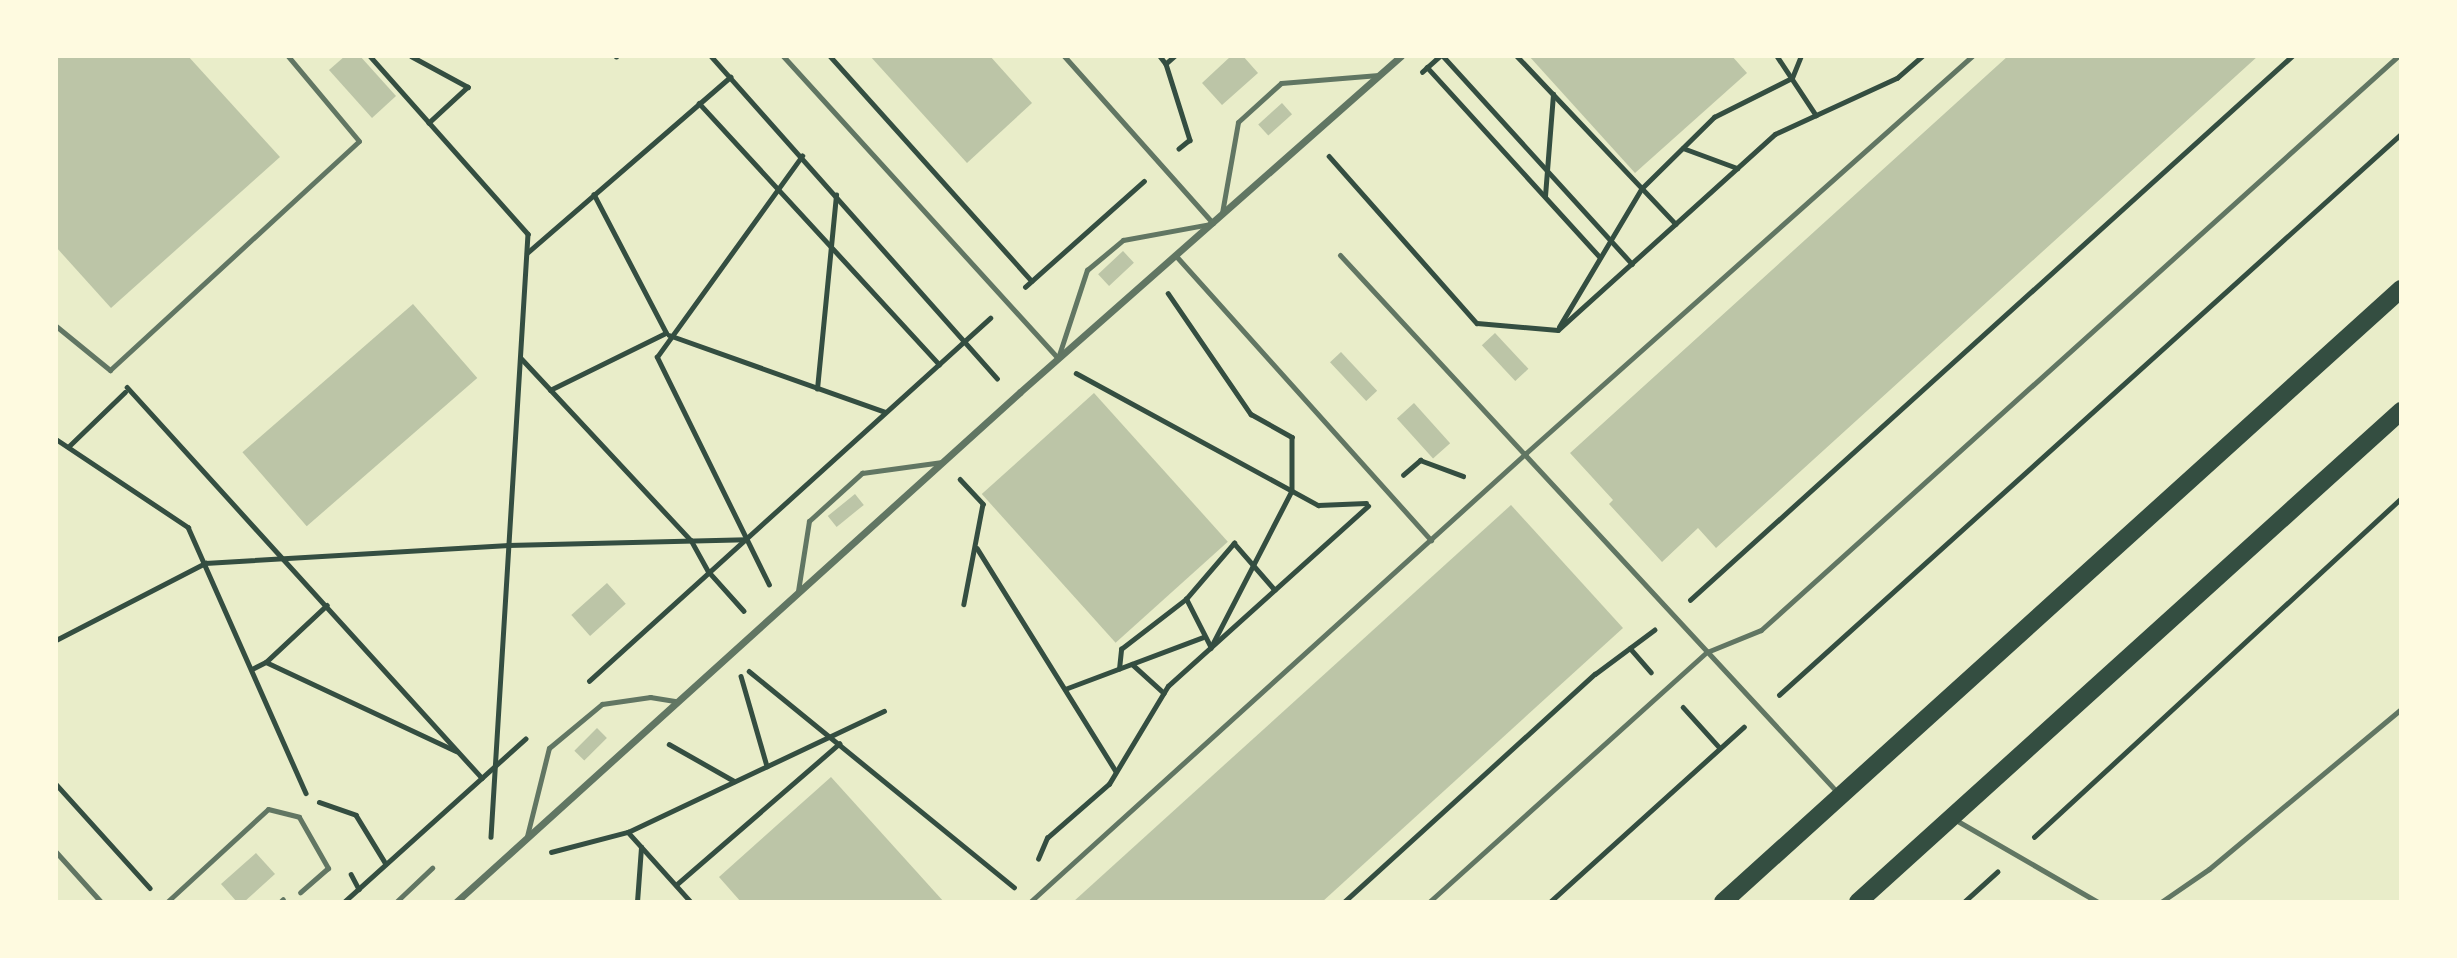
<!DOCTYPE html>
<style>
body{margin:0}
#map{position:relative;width:2457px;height:958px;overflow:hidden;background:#e9edc9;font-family:"Noto Serif",serif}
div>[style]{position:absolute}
.building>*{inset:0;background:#bcc5a7;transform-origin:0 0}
.path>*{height:4.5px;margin:-2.25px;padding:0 2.25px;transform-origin:2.25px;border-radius:2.25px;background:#344e41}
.service>*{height:5px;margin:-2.5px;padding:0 2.5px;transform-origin:2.5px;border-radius:2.5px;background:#617663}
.minor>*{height:7px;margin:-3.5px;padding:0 3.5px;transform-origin:3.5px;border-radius:3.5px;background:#617663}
.primary>*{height:18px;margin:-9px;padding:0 9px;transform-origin:9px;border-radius:9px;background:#344e41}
span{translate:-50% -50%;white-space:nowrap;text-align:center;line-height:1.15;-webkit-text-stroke:6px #fefae0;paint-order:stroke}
.frame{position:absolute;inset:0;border:58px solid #fefae0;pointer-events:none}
</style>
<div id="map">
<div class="building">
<i style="clip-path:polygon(56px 56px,188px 56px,280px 157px,111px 308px,56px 247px)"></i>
<i style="clip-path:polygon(345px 56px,360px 56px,396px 96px,372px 118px,329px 70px)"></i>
<i style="clip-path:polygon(870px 56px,990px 56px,1032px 103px,967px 163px)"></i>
<i style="clip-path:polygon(1231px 56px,1243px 56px,1258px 73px,1222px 105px,1202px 83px)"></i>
<i style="clip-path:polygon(1529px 56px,1732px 56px,1747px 73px,1635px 173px)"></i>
<i style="clip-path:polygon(2008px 56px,2258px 56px,1716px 548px,1698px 528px,1662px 562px,1609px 504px,1613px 500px,1570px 453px)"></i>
<i style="left:1282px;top:103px;width:15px;height:32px;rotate:48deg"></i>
<i style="left:1123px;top:251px;width:16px;height:34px;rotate:47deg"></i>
<i style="left:413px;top:304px;width:98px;height:226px;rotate:49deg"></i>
<i style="left:1495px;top:333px;width:49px;height:18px;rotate:47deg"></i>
<i style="left:1341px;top:352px;width:53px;height:15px;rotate:47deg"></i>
<i style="left:1094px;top:393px;width:200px;height:151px;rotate:48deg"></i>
<i style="left:1414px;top:403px;width:54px;height:23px;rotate:48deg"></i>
<i style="left:855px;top:494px;width:14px;height:35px;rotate:51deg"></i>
<i style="clip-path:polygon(1511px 505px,1623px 628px,1322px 902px,1073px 902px)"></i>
<i style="left:607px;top:583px;width:28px;height:48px;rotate:48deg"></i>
<i style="left:597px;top:728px;width:14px;height:32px;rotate:45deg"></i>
<i style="clip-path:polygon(831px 777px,944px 902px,741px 902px,719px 877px)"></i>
<i style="clip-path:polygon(256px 853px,275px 874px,244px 902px,237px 902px,221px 884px)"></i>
</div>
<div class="path">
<i style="left:370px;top:56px;width:238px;rotate:48.4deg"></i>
<i style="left:528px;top:234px;width:604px;rotate:93.51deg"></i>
<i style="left:411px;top:56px;width:65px;rotate:28.5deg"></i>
<i style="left:468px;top:87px;width:53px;rotate:137.3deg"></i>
<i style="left:711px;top:56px;width:431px;rotate:48.4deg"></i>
<i style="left:830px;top:56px;width:302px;rotate:48.1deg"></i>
<i style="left:1160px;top:56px;width:10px;rotate:53deg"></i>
<i style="left:1175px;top:56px;width:12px;rotate:138deg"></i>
<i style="left:1166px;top:64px;width:80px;rotate:72.5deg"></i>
<i style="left:1190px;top:140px;width:14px;rotate:141deg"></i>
<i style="left:1443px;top:56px;width:281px;rotate:47.7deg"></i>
<i style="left:1517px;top:56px;width:231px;rotate:46.6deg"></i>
<i style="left:1777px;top:56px;width:71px;rotate:56.5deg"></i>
<i style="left:616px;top:57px;width:1px;rotate:-90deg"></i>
<i style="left:1427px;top:67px;width:257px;rotate:47.7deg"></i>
<i style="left:1422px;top:72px;width:24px;rotate:-42deg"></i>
<i style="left:699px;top:103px;width:355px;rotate:47.4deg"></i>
<i style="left:1683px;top:148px;width:58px;rotate:20.3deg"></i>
<i style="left:1329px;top:156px;width:223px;rotate:48.5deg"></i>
<i style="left:1477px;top:323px;width:81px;rotate:4.9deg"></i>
<i style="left:1558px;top:330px;width:292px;rotate:-42.1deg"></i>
<i style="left:1775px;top:134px;width:134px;rotate:-24.7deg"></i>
<i style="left:1897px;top:78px;width:33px;rotate:-41deg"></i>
<i style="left:1545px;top:196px;width:102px;rotate:-85.5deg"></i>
<i style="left:527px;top:253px;width:269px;rotate:-40.9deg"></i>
<i style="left:1025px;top:287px;width:159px;rotate:-41.7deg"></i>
<i style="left:1168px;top:293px;width:147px;rotate:55.6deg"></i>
<i style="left:1251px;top:414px;width:47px;rotate:29.3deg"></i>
<i style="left:1292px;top:437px;width:54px;rotate:90deg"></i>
<i style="left:1292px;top:491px;width:177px;rotate:117.3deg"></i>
<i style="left:1211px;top:648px;width:55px;rotate:-117deg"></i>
<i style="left:1559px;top:327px;width:162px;rotate:-59.2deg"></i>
<i style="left:1642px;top:188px;width:101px;rotate:-44.6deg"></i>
<i style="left:1714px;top:117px;width:87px;rotate:-26.6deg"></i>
<i style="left:1792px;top:78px;width:24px;rotate:-68deg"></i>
<i style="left:669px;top:335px;width:229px;rotate:19.6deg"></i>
<i style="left:521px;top:358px;width:249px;rotate:47deg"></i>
<i style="left:691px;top:540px;width:37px;rotate:61deg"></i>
<i style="left:709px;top:572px;width:52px;rotate:48.1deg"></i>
<i style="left:1076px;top:373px;width:276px;rotate:28.6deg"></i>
<i style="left:1318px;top:505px;width:48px;rotate:-2.4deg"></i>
<i style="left:127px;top:387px;width:528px;rotate:47.76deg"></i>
<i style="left:817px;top:389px;width:195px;rotate:-84.4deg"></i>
<i style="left:550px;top:390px;width:129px;rotate:-26.2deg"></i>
<i style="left:666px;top:333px;width:156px;rotate:-117.6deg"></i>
<i style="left:56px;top:439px;width:159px;rotate:33.7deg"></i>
<i style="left:188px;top:527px;width:291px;rotate:66.1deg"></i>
<i style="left:68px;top:447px;width:79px;rotate:-44deg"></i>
<i style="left:1403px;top:475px;width:23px;rotate:-41deg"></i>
<i style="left:1420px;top:460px;width:46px;rotate:20.4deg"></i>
<i style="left:960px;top:479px;width:34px;rotate:47deg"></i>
<i style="left:983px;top:504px;width:102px;rotate:100.8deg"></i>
<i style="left:977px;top:548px;width:263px;rotate:58.1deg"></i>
<i style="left:769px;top:585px;width:254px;rotate:-116.2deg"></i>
<i style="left:657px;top:357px;width:248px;rotate:-54.2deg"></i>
<i style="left:1690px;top:600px;width:811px;rotate:-42.1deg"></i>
<i style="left:56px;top:640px;width:168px;rotate:-27.3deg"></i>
<i style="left:205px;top:563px;width:304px;rotate:-3.4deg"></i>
<i style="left:508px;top:545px;width:238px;rotate:-1.4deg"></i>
<i style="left:1630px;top:648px;width:32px;rotate:49deg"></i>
<i style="left:266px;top:662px;width:210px;rotate:25.1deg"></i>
<i style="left:1132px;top:664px;width:43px;rotate:42.2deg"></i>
<i style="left:252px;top:669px;width:16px;rotate:-27deg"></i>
<i style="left:266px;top:662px;width:83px;rotate:-43.1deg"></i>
<i style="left:1119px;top:669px;width:20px;rotate:-84deg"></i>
<i style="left:1121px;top:649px;width:82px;rotate:-37.6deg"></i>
<i style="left:1186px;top:599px;width:74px;rotate:-49.4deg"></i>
<i style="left:1234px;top:543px;width:62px;rotate:48.9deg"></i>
<i style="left:749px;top:671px;width:342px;rotate:39.2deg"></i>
<i style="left:741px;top:676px;width:94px;rotate:73.9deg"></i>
<i style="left:589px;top:681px;width:541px;rotate:-42.15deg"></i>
<i style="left:1065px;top:689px;width:147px;rotate:-20.6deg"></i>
<i style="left:1779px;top:695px;width:838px;rotate:-42.05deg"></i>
<i style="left:1683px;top:707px;width:55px;rotate:47.9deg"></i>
<i style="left:669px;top:744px;width:75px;rotate:29.6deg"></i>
<i style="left:56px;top:784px;width:140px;rotate:47.9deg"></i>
<i style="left:319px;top:802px;width:39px;rotate:19deg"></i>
<i style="left:356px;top:815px;width:57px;rotate:58.5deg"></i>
<i style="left:628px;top:832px;width:94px;rotate:48deg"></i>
<i style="left:2034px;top:837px;width:500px;rotate:-42.7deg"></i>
<i style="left:551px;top:852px;width:80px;rotate:-14.6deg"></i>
<i style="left:628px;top:832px;width:283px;rotate:-25.3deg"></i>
<i style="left:1038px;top:859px;width:23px;rotate:-67deg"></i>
<i style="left:1047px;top:838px;width:82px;rotate:-41.1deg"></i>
<i style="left:1109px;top:784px;width:114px;rotate:-59deg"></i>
<i style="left:1168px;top:686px;width:269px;rotate:-42deg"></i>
<i style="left:351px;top:874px;width:17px;rotate:62deg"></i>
<i style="left:676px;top:885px;width:216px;rotate:-40.9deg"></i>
<i style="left:344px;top:902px;width:244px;rotate:-42deg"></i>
<i style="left:637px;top:902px;width:55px;rotate:-85.8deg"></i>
<i style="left:1344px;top:902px;width:339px;rotate:-42.3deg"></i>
<i style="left:1595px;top:674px;width:74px;rotate:-36.7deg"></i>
<i style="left:1550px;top:902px;width:261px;rotate:-42.1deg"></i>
<i style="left:1964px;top:902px;width:45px;rotate:-42.3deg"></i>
</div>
<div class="service">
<i style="left:783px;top:56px;width:408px;rotate:47.7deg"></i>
<i style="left:1058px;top:358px;width:93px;rotate:-71.8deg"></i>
<i style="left:1087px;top:270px;width:47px;rotate:-39.8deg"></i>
<i style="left:1123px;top:240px;width:88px;rotate:-10.4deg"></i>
<i style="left:1064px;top:56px;width:224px;rotate:48.3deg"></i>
<i style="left:1222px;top:213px;width:92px;rotate:-80deg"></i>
<i style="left:1238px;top:122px;width:58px;rotate:-42.2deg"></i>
<i style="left:1281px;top:83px;width:98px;rotate:-4.7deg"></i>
<i style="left:1340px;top:255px;width:735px;rotate:47.21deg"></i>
<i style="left:1176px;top:256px;width:382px;rotate:48.1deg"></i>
<i style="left:56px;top:326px;width:70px;rotate:39.2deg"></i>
<i style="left:110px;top:370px;width:338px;rotate:-42.6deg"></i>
<i style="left:359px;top:141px;width:111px;rotate:-129.9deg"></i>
<i style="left:798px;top:591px;width:71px;rotate:-81.1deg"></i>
<i style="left:809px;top:521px;width:72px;rotate:-42.2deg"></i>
<i style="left:862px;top:473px;width:81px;rotate:-7.8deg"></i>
<i style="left:1954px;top:819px;width:166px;rotate:30deg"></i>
<i style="left:527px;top:836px;width:91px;rotate:-76deg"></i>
<i style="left:549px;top:748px;width:69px;rotate:-39.7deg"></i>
<i style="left:602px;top:704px;width:49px;rotate:-8.3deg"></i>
<i style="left:650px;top:697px;width:25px;rotate:9deg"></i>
<i style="left:56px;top:852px;width:67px;rotate:48deg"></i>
<i style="left:167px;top:902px;width:137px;rotate:-42.6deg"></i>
<i style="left:268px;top:809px;width:32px;rotate:14deg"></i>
<i style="left:299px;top:817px;width:59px;rotate:60.4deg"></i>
<i style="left:328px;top:868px;width:37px;rotate:139deg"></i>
<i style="left:280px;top:902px;width:4px;rotate:-45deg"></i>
<i style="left:396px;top:902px;width:50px;rotate:-43.4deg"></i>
<i style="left:1030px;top:902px;width:669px;rotate:-42.15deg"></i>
<i style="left:1526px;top:453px;width:597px;rotate:-41.67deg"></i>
<i style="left:1429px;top:902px;width:374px;rotate:-42deg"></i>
<i style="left:1707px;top:652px;width:58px;rotate:-22.2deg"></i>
<i style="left:1761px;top:630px;width:857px;rotate:-42.02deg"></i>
<i style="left:2161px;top:902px;width:58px;rotate:-34.5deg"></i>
<i style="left:2209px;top:869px;width:250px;rotate:-39.8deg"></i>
</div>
<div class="minor">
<i style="left:456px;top:902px;width:760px;rotate:-42.12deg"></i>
<i style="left:1020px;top:392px;width:508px;rotate:-41.41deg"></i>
</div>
<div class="primary">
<i style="left:1723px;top:902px;width:914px;rotate:-42.12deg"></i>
<i style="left:1858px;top:902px;width:732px;rotate:-42.12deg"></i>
</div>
<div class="frame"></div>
</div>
